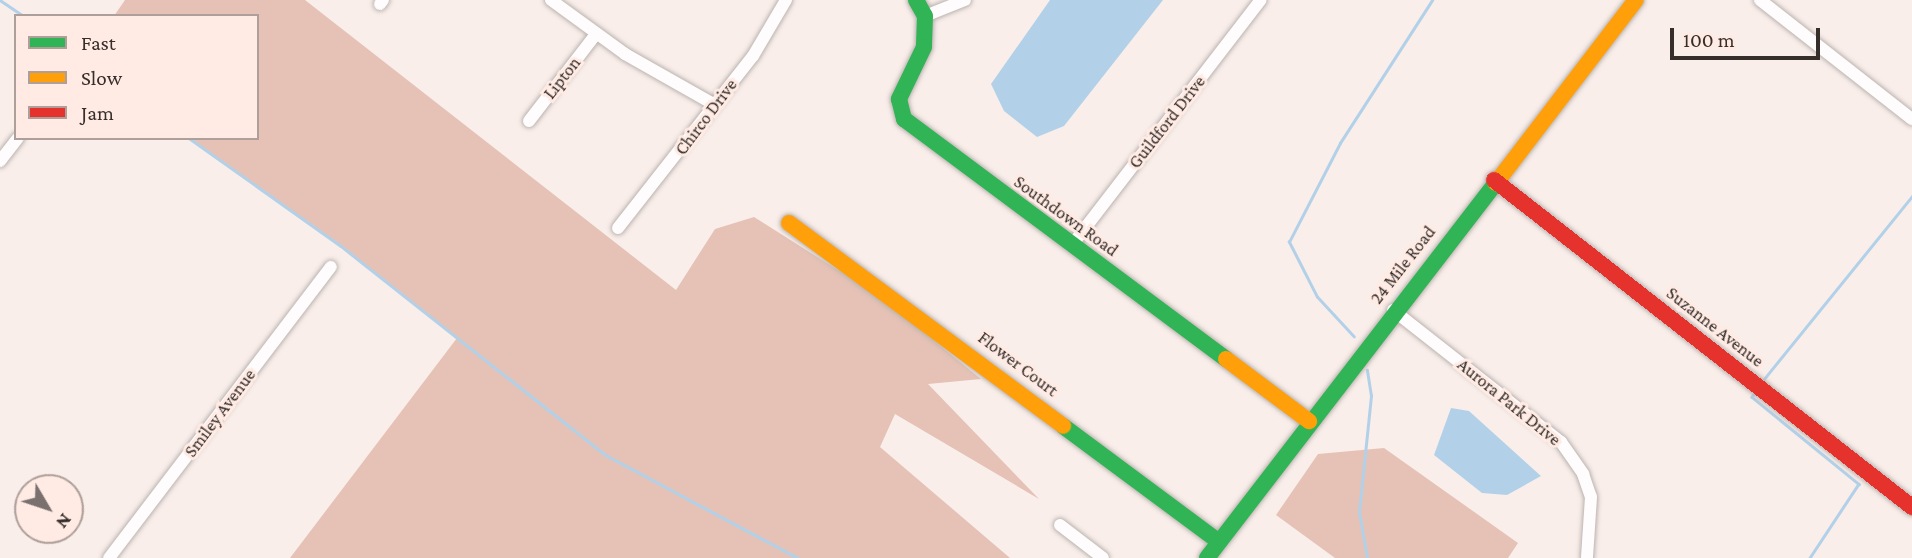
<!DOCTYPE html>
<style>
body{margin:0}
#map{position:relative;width:1912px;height:558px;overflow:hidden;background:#f9eeea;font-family:"Crimson Pro",serif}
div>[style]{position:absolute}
.forest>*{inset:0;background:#e5c2b5}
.water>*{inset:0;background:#b2d1e9}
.stream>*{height:2.5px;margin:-1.25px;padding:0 1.25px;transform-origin:1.25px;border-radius:1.25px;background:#b2d1e9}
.roads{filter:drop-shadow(0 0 2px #bbb3b0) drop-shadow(0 0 2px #bbb3b0)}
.street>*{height:12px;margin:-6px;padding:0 6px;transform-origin:6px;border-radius:6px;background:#fefcfc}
.fast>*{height:16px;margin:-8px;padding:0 8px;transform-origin:8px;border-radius:8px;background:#30b455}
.slow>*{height:16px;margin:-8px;padding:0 8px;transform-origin:8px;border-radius:8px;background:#ff9f0a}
.jam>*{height:16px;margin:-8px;padding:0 8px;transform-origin:8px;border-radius:8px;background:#e5322d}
span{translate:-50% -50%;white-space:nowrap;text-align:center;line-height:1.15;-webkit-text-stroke:6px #ffebe4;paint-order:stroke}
.street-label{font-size:18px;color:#352e2b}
.legend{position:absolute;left:14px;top:14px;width:245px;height:126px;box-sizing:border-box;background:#ffebe4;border:2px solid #ae9f9a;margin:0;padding:9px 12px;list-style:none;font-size:21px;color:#352e2b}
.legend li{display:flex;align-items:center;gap:14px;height:35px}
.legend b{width:35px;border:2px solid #ae9f9a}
.north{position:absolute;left:14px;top:474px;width:70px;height:70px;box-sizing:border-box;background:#ffebe4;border:2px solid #ae9f9a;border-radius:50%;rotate:129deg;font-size:19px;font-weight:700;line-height:28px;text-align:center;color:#352e2b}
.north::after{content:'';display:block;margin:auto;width:24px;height:32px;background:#7a716e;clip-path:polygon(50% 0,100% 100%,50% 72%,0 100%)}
.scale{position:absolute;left:1670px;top:28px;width:150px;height:32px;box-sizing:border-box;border:4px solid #352e2b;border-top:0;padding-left:9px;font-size:21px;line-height:24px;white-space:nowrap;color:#352e2b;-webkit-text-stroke:5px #ffebe4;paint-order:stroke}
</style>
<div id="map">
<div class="forest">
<i style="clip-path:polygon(125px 0,305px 0,676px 290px,715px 229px,754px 217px,879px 296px,981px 379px,928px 384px,1039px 499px,895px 414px,880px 447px,1010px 558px,290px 558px,457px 338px,341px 246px,189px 138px,257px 138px,257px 16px,114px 16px)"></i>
<i style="clip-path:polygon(1384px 448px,1518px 543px,1508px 558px,1335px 558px,1276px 515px,1318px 454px)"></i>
</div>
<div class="water">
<i style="clip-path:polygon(1050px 0,1163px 0,1064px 126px,1037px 137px,1004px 111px,991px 84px)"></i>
<i style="clip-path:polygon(1451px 408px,1469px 411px,1541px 476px,1507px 495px,1482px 493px,1434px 455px)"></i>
</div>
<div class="stream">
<i style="left:0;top:0;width:29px;rotate:34deg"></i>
<i style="left:189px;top:138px;width:186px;rotate:35.4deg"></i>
<i style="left:341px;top:246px;width:335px;rotate:38.3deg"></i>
<i style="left:604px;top:454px;width:220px;rotate:28.2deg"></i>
<i style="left:1354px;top:337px;width:54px;rotate:-132.8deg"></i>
<i style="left:1317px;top:297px;width:62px;rotate:-117deg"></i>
<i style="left:1289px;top:242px;width:111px;rotate:-62.7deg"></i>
<i style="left:1340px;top:143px;width:170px;rotate:-57.2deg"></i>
<i style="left:1764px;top:379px;width:235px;rotate:-51deg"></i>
<i style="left:1755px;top:393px;width:5px;rotate:127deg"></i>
<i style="left:1752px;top:397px;width:138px;rotate:39.1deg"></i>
<i style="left:1859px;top:484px;width:89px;rotate:123.5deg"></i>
<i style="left:1367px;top:558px;width:47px;rotate:-99.9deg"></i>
<i style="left:1359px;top:512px;width:117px;rotate:-84.1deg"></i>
<i style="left:1371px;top:396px;width:26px;rotate:-99deg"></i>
</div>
<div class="roads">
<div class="street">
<i style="left:551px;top:0;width:92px;rotate:36.1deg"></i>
<i style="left:625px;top:54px;width:103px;rotate:29.5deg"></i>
<i style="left:1760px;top:0;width:193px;rotate:38.1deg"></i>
<i style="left:380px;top:4px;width:5px;rotate:-53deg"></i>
<i style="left:925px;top:16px;width:43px;rotate:-21.8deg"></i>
<i style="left:529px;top:121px;width:110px;rotate:-52.4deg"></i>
<i style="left:0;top:161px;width:29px;rotate:-52deg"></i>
<i style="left:618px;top:228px;width:219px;rotate:-51.9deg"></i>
<i style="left:753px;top:56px;width:65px;rotate:-59.5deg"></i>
<i style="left:1072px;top:245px;width:309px;rotate:-52.4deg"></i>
<i style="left:1393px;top:310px;width:214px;rotate:38.2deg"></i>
<i style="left:1561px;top:442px;width:39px;rotate:55deg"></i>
<i style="left:1583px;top:474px;width:24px;rotate:71deg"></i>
<i style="left:1591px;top:497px;width:61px;rotate:93.8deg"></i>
<i style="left:1060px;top:525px;width:54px;rotate:37.5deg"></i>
<i style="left:109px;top:558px;width:366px;rotate:-52.7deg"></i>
</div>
<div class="fast">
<i style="left:916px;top:0;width:18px;rotate:61deg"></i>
<i style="left:925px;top:16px;width:31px;rotate:92deg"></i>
<i style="left:924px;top:47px;width:58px;rotate:115.7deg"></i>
<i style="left:899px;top:99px;width:21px;rotate:76deg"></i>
<i style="left:904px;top:119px;width:402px;rotate:36.7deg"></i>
<i style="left:1063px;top:426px;width:194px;rotate:36.6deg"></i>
<i style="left:1207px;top:558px;width:473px;rotate:-52.4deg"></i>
</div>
<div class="slow">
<i style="left:1496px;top:183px;width:230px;rotate:-52.6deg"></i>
<i style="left:789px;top:223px;width:341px;rotate:36.5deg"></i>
<i style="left:1226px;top:359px;width:104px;rotate:36.8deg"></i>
</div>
<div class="jam">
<i style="left:1494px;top:180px;width:531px;rotate:38.04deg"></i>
</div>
</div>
<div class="street-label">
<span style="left:562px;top:78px;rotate:-52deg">Lipton</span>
<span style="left:706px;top:117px;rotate:-53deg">Chirco Drive</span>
<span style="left:1167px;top:122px;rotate:-52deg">Guildford Drive</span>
<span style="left:1066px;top:216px;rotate:36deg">Southdown Road</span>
<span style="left:1403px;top:265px;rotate:-52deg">24 Mile Road</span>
<span style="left:1715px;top:327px;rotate:38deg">Suzanne Avenue</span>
<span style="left:1018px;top:364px;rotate:37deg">Flower Court</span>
<span style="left:1509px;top:402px;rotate:39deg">Aurora Park Drive</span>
<span style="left:220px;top:413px;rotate:-53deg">Smiley Avenue</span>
</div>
<ul class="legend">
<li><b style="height:9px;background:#30b455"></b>Fast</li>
<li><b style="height:9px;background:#ff9f0a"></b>Slow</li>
<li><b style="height:9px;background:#e5322d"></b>Jam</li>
</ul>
<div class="north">N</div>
<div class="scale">100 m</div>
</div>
